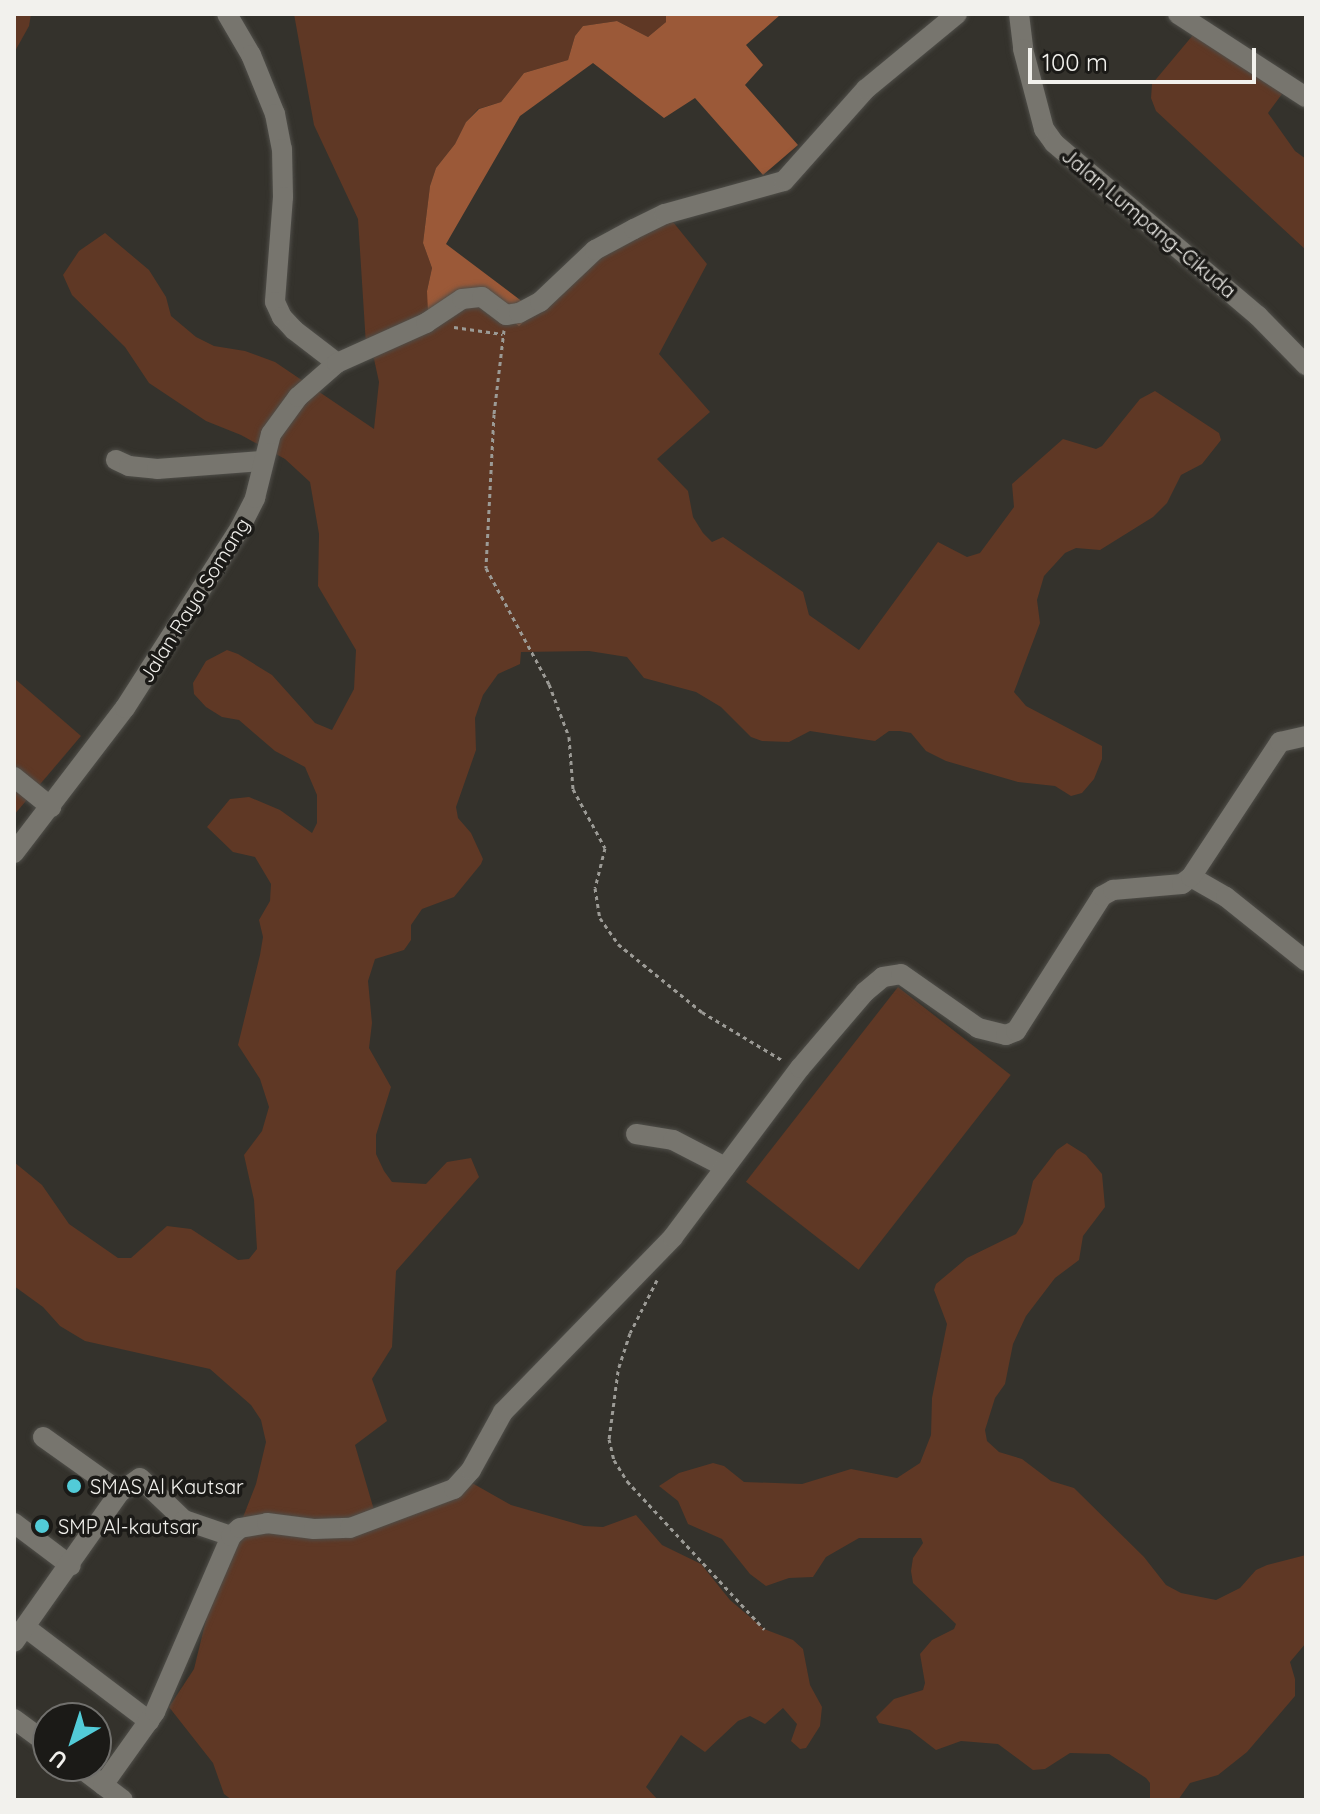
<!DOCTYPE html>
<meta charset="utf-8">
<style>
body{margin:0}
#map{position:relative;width:1320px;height:1814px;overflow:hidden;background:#34322c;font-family:Quicksand,sans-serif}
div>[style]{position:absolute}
.green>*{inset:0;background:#5f3825;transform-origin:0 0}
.forest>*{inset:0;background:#9b5938}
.path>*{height:3px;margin-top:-1.5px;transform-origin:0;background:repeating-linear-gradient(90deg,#9c9b96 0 4px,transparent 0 8px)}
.roads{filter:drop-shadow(0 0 2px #4f4e49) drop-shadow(0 0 2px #4f4e49)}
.minor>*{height:20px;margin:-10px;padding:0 10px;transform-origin:10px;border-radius:10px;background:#77756e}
.dots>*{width:22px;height:22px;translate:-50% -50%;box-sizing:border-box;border:4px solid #1b1a17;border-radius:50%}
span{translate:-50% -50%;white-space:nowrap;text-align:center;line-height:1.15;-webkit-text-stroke:7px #1b1a17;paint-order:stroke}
.street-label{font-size:20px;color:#f2f1ed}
.poi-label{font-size:20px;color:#f2f1ed}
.left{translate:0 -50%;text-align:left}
.frame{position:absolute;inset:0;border:16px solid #f2f1ed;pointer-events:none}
.north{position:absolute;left:32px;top:1702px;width:80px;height:80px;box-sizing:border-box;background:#1b1a17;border:2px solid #71706d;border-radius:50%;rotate:219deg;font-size:22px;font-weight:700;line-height:32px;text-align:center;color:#f2f1ed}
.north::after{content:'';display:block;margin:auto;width:28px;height:36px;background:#52cbd8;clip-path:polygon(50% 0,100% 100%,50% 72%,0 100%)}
.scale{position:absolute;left:1028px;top:48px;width:228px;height:36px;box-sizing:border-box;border:4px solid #f2f1ed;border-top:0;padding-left:10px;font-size:24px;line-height:28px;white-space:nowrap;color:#f2f1ed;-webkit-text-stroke:6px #1b1a17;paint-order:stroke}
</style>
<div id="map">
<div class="green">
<i style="clip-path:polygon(14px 14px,31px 14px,29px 26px,14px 53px)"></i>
<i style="clip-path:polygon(294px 14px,666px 14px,666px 22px,648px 37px,617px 21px,583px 26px,575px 36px,568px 60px,524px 73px,501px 102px,478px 109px,466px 122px,455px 144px,436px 168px,430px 186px,423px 243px,432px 268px,427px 291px,476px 299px,519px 326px,617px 241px,669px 217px,707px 264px,659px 354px,710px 412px,657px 459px,688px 491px,693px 517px,703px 533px,712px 542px,723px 537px,803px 592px,809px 615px,859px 650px,938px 542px,967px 557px,980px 553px,1014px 507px,1012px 484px,1063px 439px,1096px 449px,1102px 446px,1140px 399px,1155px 391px,1219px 433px,1221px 440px,1202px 464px,1181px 475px,1167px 503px,1153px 517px,1100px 550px,1076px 548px,1065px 553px,1044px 576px,1037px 600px,1040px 623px,1014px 692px,1026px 706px,1102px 746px,1102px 759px,1094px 779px,1082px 793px,1071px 796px,1055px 786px,1018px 782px,946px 761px,926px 751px,911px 733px,900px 731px,889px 731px,875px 741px,810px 731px,789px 742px,762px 741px,751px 737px,721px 707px,696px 692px,644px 678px,627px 657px,589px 651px,521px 652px,520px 664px,498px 674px,483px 695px,475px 718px,476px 750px,456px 807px,458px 818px,471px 833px,483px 859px,481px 864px,454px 897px,422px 909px,411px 925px,411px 940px,404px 950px,375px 959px,368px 981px,372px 1023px,369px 1048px,391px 1087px,376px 1135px,376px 1154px,384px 1171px,392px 1182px,426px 1184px,447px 1162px,471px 1158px,479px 1177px,396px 1271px,392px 1347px,372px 1379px,387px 1421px,355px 1445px,374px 1510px,465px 1479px,511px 1505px,584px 1526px,603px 1527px,636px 1515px,662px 1545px,701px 1564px,730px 1600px,764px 1629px,793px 1640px,803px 1649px,810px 1685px,822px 1707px,820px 1726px,806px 1748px,800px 1749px,791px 1741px,797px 1724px,783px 1708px,765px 1724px,750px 1716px,738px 1721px,705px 1752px,681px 1735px,646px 1787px,658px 1800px,232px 1800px,224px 1794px,213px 1763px,169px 1707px,194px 1669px,211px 1599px,256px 1484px,266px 1442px,261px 1420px,251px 1405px,210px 1369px,85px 1341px,60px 1326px,43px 1307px,14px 1286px,14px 1162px,42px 1185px,69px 1224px,118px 1258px,131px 1258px,167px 1226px,191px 1229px,238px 1260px,249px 1259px,257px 1249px,254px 1200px,244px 1155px,262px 1131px,269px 1107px,260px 1079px,238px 1045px,260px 955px,263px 937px,259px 920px,270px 901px,271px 884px,255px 857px,233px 852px,207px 827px,230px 799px,249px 797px,280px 810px,312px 833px,317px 823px,317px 795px,305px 767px,275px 751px,239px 720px,222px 717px,206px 707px,194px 694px,193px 683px,206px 661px,227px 650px,238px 654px,272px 675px,315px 723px,332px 730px,354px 689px,356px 650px,318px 586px,319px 534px,310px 482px,285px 459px,241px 435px,206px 421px,149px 383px,125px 347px,72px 295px,63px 275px,79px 251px,105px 233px,149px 270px,166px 297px,171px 316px,196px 337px,214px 346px,245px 351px,275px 362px,374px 429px,379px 382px,374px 359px,366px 345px,358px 219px,314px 125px)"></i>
<i style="clip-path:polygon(1193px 35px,1249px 64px,1282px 94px,1268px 113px,1295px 151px,1306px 159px,1306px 250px,1156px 111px,1151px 98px,1152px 84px)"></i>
<i style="clip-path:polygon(14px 678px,81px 736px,14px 815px)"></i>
<i style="left:898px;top:987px;width:143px;height:247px;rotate:38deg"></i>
<i style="clip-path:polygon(1067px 1143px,1086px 1155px,1102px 1174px,1105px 1207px,1083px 1236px,1079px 1260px,1055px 1278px,1026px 1316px,1013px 1344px,1005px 1384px,995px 1398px,985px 1430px,987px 1441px,999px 1452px,1022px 1459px,1051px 1481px,1074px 1488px,1144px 1557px,1166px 1585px,1181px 1593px,1216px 1600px,1240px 1588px,1256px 1570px,1267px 1565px,1306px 1555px,1306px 1643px,1290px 1662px,1295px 1679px,1295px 1696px,1247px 1752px,1218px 1775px,1190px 1783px,1178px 1800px,1150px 1800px,1150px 1783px,1146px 1778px,1109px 1754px,1070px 1753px,1045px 1769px,1033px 1770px,998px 1744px,961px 1741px,936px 1750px,910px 1730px,879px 1723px,876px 1717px,894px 1699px,923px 1690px,925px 1683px,920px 1654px,932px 1640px,954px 1629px,956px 1624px,913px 1583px,911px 1571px,913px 1558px,923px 1543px,921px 1538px,859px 1538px,826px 1557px,813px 1577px,789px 1578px,766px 1586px,750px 1574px,722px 1539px,688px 1524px,678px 1501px,659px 1486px,679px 1473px,713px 1463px,724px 1466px,744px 1482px,802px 1484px,851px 1469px,897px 1478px,920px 1463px,931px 1435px,932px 1398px,947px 1324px,934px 1290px,936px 1284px,967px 1258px,1016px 1234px,1023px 1223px,1033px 1181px,1057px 1150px)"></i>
</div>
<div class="forest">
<i style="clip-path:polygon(666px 14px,780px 15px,746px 45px,763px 65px,745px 85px,798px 145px,763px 175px,695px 98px,664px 118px,593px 63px,520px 116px,446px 244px,536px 312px,519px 326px,476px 299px,428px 312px,427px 291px,432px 268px,423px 243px,430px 186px,436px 168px,455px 144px,466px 122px,479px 109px,501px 102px,524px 73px,568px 60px,575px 36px,583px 26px,617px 21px,648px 37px,666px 22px)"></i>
</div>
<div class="path">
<i style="left:454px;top:327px;width:49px;rotate:8.3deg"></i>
<i style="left:504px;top:330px;width:85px;rotate:96.8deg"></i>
<i style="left:494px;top:414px;width:154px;rotate:93deg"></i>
<i style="left:486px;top:568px;width:132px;rotate:61.5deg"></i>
<i style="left:549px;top:684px;width:57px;rotate:69.3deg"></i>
<i style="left:569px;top:737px;width:52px;rotate:85.6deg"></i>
<i style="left:573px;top:789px;width:67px;rotate:61.5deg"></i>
<i style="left:605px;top:848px;width:41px;rotate:104deg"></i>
<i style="left:595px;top:888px;width:30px;rotate:81deg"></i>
<i style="left:600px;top:918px;width:32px;rotate:55deg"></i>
<i style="left:618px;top:944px;width:108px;rotate:39deg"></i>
<i style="left:702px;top:1012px;width:93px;rotate:31deg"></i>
<i style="left:657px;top:1280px;width:59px;rotate:117deg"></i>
<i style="left:630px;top:1333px;width:40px;rotate:108deg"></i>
<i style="left:618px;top:1371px;width:69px;rotate:97.5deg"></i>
<i style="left:609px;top:1439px;width:22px;rotate:77deg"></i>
<i style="left:614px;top:1460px;width:25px;rotate:58deg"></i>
<i style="left:627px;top:1481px;width:202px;rotate:47.2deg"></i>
</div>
<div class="roads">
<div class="minor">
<i style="left:227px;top:14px;width:48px;rotate:59.7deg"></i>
<i style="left:251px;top:55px;width:64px;rotate:67.9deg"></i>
<i style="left:275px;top:114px;width:36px;rotate:79deg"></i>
<i style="left:282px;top:149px;width:48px;rotate:88.8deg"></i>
<i style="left:283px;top:197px;width:105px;rotate:94.4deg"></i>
<i style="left:275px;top:302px;width:17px;rotate:65deg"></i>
<i style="left:282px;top:317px;width:18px;rotate:47deg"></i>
<i style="left:294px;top:330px;width:54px;rotate:37.5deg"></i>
<i style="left:1019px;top:14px;width:35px;rotate:83deg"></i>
<i style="left:1023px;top:49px;width:83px;rotate:75.3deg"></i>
<i style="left:1044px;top:129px;width:17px;rotate:54deg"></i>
<i style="left:1054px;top:143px;width:267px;rotate:40.3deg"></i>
<i style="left:1258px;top:316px;width:69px;rotate:45.6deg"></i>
<i style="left:1178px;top:14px;width:153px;rotate:33deg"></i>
<i style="left:116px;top:460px;width:14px;rotate:25deg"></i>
<i style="left:129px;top:466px;width:28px;rotate:6deg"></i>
<i style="left:157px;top:469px;width:105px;rotate:-4.4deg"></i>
<i style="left:14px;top:777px;width:48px;rotate:39deg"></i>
<i style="left:14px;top:853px;width:183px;rotate:-52.6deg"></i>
<i style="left:125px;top:708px;width:214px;rotate:-57.4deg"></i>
<i style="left:240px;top:528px;width:34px;rotate:-63deg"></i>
<i style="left:255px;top:498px;width:66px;rotate:-76deg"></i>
<i style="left:271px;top:434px;width:46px;rotate:-53.9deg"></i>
<i style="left:298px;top:397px;width:52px;rotate:-41.1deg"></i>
<i style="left:337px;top:363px;width:98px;rotate:-24.2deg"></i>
<i style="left:426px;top:323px;width:43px;rotate:-33.7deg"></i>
<i style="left:462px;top:299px;width:20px;rotate:-6deg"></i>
<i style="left:482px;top:297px;width:30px;rotate:37deg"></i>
<i style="left:506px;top:315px;width:13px;rotate:-9deg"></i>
<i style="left:519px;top:313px;width:24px;rotate:-28deg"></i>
<i style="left:540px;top:302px;width:76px;rotate:-43.4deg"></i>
<i style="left:595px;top:250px;width:44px;rotate:-28.3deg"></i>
<i style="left:634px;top:229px;width:34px;rotate:-26deg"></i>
<i style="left:665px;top:214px;width:123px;rotate:-15.5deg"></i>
<i style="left:784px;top:181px;width:123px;rotate:-48.3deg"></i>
<i style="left:866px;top:89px;width:118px;rotate:-39.5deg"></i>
<i style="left:1191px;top:877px;width:40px;rotate:29.7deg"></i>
<i style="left:1226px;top:897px;width:102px;rotate:38.7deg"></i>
<i style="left:636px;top:1134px;width:37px;rotate:9deg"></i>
<i style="left:673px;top:1140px;width:59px;rotate:27.4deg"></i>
<i style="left:43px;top:1437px;width:95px;rotate:35.5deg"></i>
<i style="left:14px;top:1523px;width:71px;rotate:37deg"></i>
<i style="left:25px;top:1627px;width:156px;rotate:37.2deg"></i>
<i style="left:14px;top:1642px;width:184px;rotate:-54.8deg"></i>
<i style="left:120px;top:1492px;width:24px;rotate:-35deg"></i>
<i style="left:140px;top:1478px;width:61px;rotate:43.7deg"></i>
<i style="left:184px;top:1520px;width:50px;rotate:18.8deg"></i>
<i style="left:14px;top:1719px;width:42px;rotate:36.3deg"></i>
<i style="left:78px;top:1766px;width:56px;rotate:37.1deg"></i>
<i style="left:103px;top:1785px;width:90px;rotate:-54.5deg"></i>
<i style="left:155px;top:1712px;width:192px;rotate:-66.6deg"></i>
<i style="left:231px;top:1536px;width:12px;rotate:-42deg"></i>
<i style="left:240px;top:1528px;width:27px;rotate:-10deg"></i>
<i style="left:267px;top:1523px;width:47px;rotate:7.3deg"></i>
<i style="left:314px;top:1529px;width:36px;rotate:-2deg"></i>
<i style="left:350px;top:1528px;width:111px;rotate:-20.6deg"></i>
<i style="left:454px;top:1489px;width:25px;rotate:-48deg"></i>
<i style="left:471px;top:1470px;width:66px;rotate:-61.1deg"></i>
<i style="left:503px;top:1412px;width:244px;rotate:-45.8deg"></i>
<i style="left:673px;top:1237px;width:211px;rotate:-53.1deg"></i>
<i style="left:800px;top:1068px;width:100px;rotate:-49.5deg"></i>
<i style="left:865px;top:992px;width:23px;rotate:-40deg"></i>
<i style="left:883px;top:977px;width:18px;rotate:-9deg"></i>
<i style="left:901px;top:974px;width:94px;rotate:35deg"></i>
<i style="left:978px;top:1028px;width:29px;rotate:14deg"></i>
<i style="left:1006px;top:1035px;width:11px;rotate:-22deg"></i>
<i style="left:1016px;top:1031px;width:160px;rotate:-57.5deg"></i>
<i style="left:1102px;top:896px;width:13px;rotate:-29deg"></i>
<i style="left:1113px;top:890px;width:69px;rotate:-5deg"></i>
<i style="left:1182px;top:884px;width:11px;rotate:-38deg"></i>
<i style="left:1191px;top:877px;width:162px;rotate:-56.6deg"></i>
<i style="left:1280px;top:742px;width:27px;rotate:-13deg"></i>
</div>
</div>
<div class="dots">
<i style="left:74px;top:1486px;background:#52cbd8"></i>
<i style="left:42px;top:1526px;background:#52cbd8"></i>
</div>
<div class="street-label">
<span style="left:1149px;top:223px;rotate:40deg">Jalan Lumpang–Cikuda</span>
<span style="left:194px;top:600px;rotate:-58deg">Jalan Raya Somang</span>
</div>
<div class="poi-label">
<span class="left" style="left:90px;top:1486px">SMAS Al Kautsar</span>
<span class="left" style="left:58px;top:1526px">SMP Al-kautsar</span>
</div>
<div class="frame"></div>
<div class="north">U</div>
<div class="scale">100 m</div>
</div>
